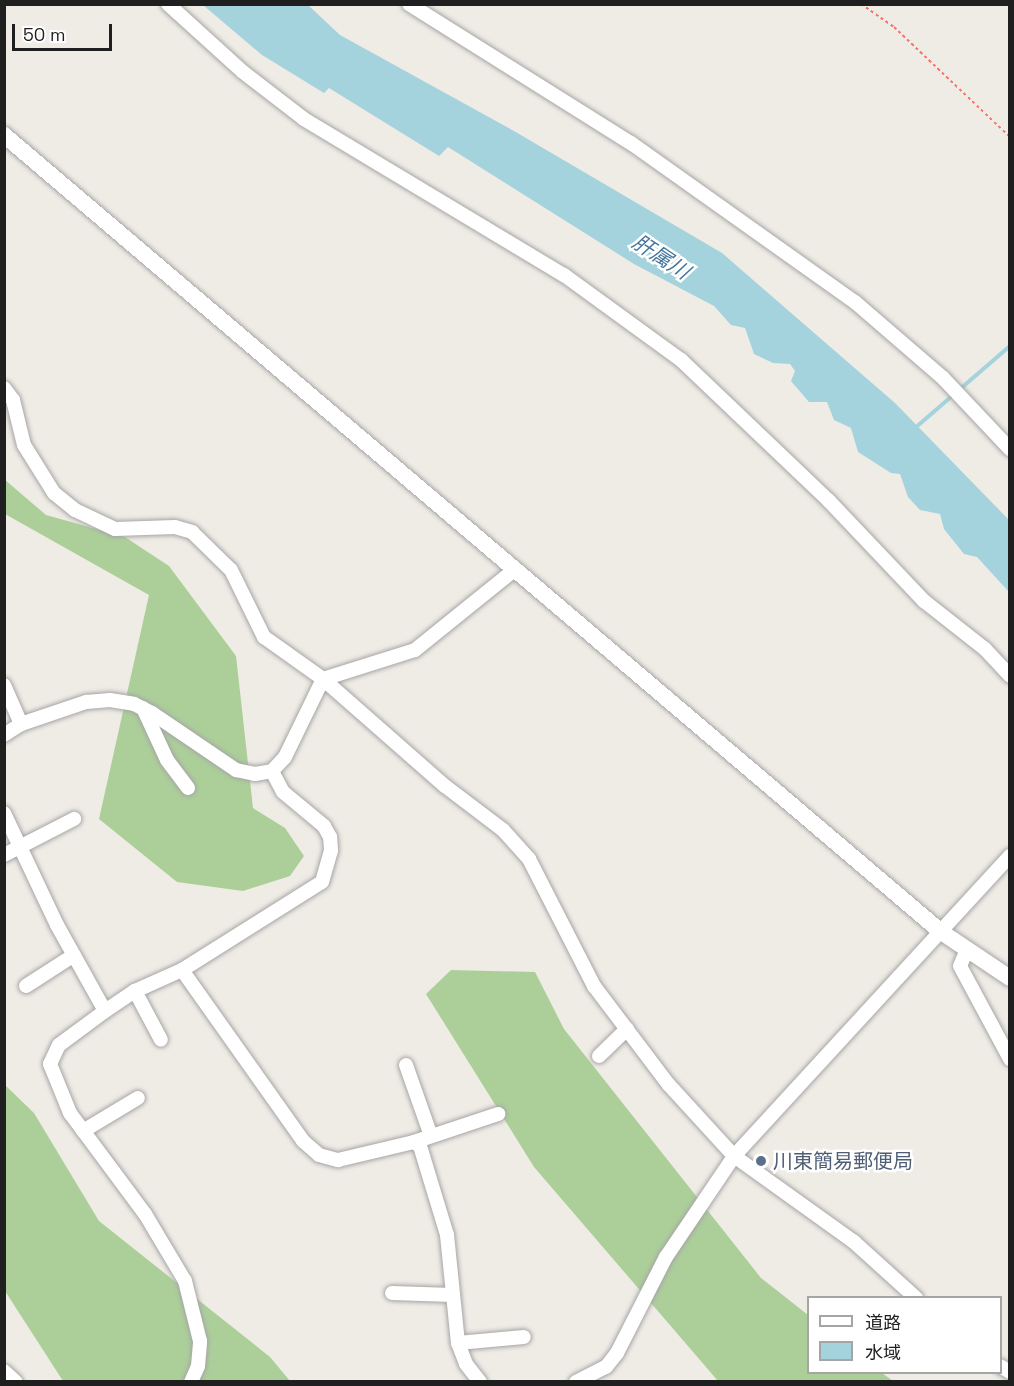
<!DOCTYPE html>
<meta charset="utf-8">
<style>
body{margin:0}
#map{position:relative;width:1014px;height:1386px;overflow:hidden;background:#efebe5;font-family:"Space Grotesk","Noto Sans JP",sans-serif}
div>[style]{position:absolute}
.forest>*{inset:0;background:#accf9a}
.water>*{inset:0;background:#a5d3dd}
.stream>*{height:4px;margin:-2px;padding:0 2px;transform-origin:2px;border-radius:2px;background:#a5d3dd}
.path>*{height:2px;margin-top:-1px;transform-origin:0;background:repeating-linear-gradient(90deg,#f9736c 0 3px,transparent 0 6px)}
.roads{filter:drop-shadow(0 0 2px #a6a6a6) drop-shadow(0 0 2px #a6a6a6)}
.minor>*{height:14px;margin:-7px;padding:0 7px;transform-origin:7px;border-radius:7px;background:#fff}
.tertiary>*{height:16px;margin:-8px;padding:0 8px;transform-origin:8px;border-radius:8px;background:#fff}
.dots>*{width:16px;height:16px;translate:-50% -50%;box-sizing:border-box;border:3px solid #fff;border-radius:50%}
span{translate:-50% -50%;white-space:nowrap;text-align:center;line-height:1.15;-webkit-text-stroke:5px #fff;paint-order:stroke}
.service-label{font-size:20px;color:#4e5e75}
.left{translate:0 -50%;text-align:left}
.water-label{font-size:21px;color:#45779e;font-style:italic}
.frame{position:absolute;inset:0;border:6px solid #1f1f1f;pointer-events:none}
.legend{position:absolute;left:807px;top:1296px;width:195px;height:78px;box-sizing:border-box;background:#fff;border:2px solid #a5a5a5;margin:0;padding:8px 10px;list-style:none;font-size:18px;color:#1f1f1f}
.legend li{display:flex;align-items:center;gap:12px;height:30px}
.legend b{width:30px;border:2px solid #a5a5a5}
.scale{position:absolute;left:12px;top:24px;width:100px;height:27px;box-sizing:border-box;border:3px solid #1f1f1f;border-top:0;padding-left:8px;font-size:18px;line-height:21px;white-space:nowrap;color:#1f1f1f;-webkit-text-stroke:4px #fff;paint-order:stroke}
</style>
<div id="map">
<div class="forest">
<i style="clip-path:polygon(4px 479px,46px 515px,125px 537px,169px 566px,236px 656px,253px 808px,285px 828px,304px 856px,290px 876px,243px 891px,177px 882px,99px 819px,149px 595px,5px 514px)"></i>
<i style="clip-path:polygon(451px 970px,535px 972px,564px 1029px,761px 1278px,808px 1315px,808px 1372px,882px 1373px,893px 1381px,718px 1381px,534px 1167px,426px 994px)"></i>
<i style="clip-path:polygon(5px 1085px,34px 1113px,99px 1221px,270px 1357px,290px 1381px,63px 1381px,5px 1291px)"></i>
</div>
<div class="water">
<i style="clip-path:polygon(203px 5px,308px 5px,340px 35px,514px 131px,722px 253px,895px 403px,1009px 520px,1009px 592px,977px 557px,964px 554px,944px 529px,940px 514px,920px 510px,908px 497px,900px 474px,891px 473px,858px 452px,851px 428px,834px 420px,827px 402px,809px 402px,791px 381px,795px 371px,790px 364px,773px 363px,754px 354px,745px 328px,731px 325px,714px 306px,634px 264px,448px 147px,439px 156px,329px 88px,324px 93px,262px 55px)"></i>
</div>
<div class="stream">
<i style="left:915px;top:428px;width:125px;rotate:-40.8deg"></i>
</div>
<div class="path">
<i style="left:861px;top:4px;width:40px;rotate:34.9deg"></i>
<i style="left:894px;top:27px;width:160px;rotate:43.5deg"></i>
</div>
<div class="roads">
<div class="minor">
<i style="left:168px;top:4px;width:101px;rotate:42.2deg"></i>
<i style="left:243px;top:72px;width:77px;rotate:37.6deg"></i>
<i style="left:304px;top:119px;width:303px;rotate:31deg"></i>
<i style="left:564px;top:275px;width:145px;rotate:36deg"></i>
<i style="left:681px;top:360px;width:204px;rotate:43.6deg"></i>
<i style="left:829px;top:501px;width:138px;rotate:46.5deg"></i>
<i style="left:924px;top:601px;width:78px;rotate:38.2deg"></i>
<i style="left:985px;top:649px;width:37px;rotate:47deg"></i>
<i style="left:409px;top:4px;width:262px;rotate:32.1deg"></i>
<i style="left:631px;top:143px;width:275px;rotate:35.4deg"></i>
<i style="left:855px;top:302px;width:116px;rotate:40.8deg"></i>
<i style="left:943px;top:378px;width:98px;rotate:46.7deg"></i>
<i style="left:4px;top:388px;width:15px;rotate:53deg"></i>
<i style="left:13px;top:400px;width:46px;rotate:76.3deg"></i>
<i style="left:24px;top:445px;width:57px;rotate:58deg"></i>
<i style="left:54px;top:493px;width:27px;rotate:39deg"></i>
<i style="left:75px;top:510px;width:44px;rotate:25.4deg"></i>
<i style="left:115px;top:529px;width:60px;rotate:-1.9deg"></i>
<i style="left:175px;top:527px;width:18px;rotate:16deg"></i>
<i style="left:192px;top:532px;width:54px;rotate:44.3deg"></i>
<i style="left:231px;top:570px;width:75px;rotate:63.8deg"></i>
<i style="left:264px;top:637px;width:72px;rotate:35.4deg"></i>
<i style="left:323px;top:679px;width:162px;rotate:41.3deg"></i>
<i style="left:445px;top:786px;width:73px;rotate:37.2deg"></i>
<i style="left:503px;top:830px;width:39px;rotate:48deg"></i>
<i style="left:529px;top:859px;width:143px;rotate:62.9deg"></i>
<i style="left:594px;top:986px;width:124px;rotate:52.9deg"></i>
<i style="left:669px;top:1085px;width:96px;rotate:47.5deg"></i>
<i style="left:734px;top:1156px;width:148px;rotate:35.6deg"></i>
<i style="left:854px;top:1242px;width:84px;rotate:42.1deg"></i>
<i style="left:4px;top:685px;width:43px;rotate:66.4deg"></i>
<i style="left:143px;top:708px;width:57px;rotate:65.2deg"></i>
<i style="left:167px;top:760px;width:35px;rotate:53deg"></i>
<i style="left:4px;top:735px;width:20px;rotate:-33deg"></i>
<i style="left:21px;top:724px;width:69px;rotate:-18.7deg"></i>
<i style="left:86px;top:702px;width:24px;rotate:-5deg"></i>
<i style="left:110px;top:700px;width:24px;rotate:9deg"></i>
<i style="left:134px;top:704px;width:20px;rotate:27deg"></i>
<i style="left:152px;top:713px;width:102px;rotate:34.2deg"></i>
<i style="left:236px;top:770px;width:19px;rotate:12deg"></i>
<i style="left:255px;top:774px;width:17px;rotate:-10deg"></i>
<i style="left:272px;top:771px;width:19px;rotate:-47deg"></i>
<i style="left:285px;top:757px;width:87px;rotate:-64deg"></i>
<i style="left:323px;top:679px;width:96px;rotate:-17.5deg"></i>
<i style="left:415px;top:650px;width:127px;rotate:-38.9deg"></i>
<i style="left:4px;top:813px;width:124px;rotate:64.7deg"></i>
<i style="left:57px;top:925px;width:98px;rotate:60.8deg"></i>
<i style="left:4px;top:855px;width:79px;rotate:-27.2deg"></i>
<i style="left:967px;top:949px;width:18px;rotate:112deg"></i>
<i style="left:960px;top:966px;width:106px;rotate:61.7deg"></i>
<i style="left:182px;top:970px;width:209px;rotate:54.7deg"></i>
<i style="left:303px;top:1141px;width:21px;rotate:41deg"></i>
<i style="left:319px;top:1155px;width:20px;rotate:15deg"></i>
<i style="left:338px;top:1160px;width:78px;rotate:-13.3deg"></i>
<i style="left:414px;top:1142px;width:7px;rotate:34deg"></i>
<i style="left:420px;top:1146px;width:93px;rotate:73.1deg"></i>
<i style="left:447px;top:1235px;width:109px;rotate:84.2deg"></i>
<i style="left:458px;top:1343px;width:22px;rotate:69deg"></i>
<i style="left:466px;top:1364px;width:23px;rotate:52deg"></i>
<i style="left:26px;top:986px;width:57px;rotate:-32.9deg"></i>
<i style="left:135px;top:991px;width:55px;rotate:62deg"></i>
<i style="left:599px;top:1056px;width:39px;rotate:-44deg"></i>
<i style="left:406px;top:1065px;width:75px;rotate:70.6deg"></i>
<i style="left:83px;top:1131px;width:64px;rotate:-31deg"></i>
<i style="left:414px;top:1142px;width:89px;rotate:-18.4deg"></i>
<i style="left:392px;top:1293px;width:61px;rotate:1.9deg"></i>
<i style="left:458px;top:1343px;width:66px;rotate:-5.2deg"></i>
<i style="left:1000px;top:1366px;width:12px;rotate:31deg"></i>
<i style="left:4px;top:1371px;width:16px;rotate:43deg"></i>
<i style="left:191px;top:1382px;width:17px;rotate:-66deg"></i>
<i style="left:198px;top:1366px;width:25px;rotate:-85deg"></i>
<i style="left:200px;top:1341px;width:62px;rotate:-104deg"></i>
<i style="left:185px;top:1281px;width:78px;rotate:-120.8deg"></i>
<i style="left:145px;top:1214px;width:126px;rotate:-126.6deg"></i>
<i style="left:70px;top:1113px;width:53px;rotate:-112.2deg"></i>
<i style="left:50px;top:1064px;width:21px;rotate:-65deg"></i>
<i style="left:59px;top:1045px;width:57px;rotate:-36.5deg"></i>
<i style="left:105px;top:1011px;width:36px;rotate:-34deg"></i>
<i style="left:135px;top:991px;width:51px;rotate:-24.1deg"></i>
<i style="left:182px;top:970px;width:165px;rotate:-32.2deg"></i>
<i style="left:322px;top:882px;width:33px;rotate:-74deg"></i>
<i style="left:331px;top:850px;width:13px;rotate:-94deg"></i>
<i style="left:330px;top:837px;width:13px;rotate:-119deg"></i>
<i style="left:324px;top:826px;width:53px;rotate:-140.3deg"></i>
<i style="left:283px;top:792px;width:24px;rotate:-118deg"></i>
<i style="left:576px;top:1382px;width:34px;rotate:-27deg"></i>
<i style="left:606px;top:1367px;width:18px;rotate:-52deg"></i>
<i style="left:617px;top:1353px;width:108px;rotate:-63deg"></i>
<i style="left:666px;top:1257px;width:122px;rotate:-56deg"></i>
<i style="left:734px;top:1156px;width:408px;rotate:-47.4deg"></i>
</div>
<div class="tertiary">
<i style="left:4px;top:135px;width:1229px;rotate:40.38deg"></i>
<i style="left:940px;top:931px;width:84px;rotate:33.9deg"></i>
</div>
</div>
<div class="dots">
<i style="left:761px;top:1161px;background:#5c6f8a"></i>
</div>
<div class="service-label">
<span class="left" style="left:773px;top:1161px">川東簡易郵便局</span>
</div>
<div class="water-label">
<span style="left:661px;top:257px;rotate:33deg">肝属川</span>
</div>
<div class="frame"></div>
<ul class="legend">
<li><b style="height:8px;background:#fff"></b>道路</li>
<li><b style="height:16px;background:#a5d3dd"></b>水域</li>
</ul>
<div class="scale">50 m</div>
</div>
